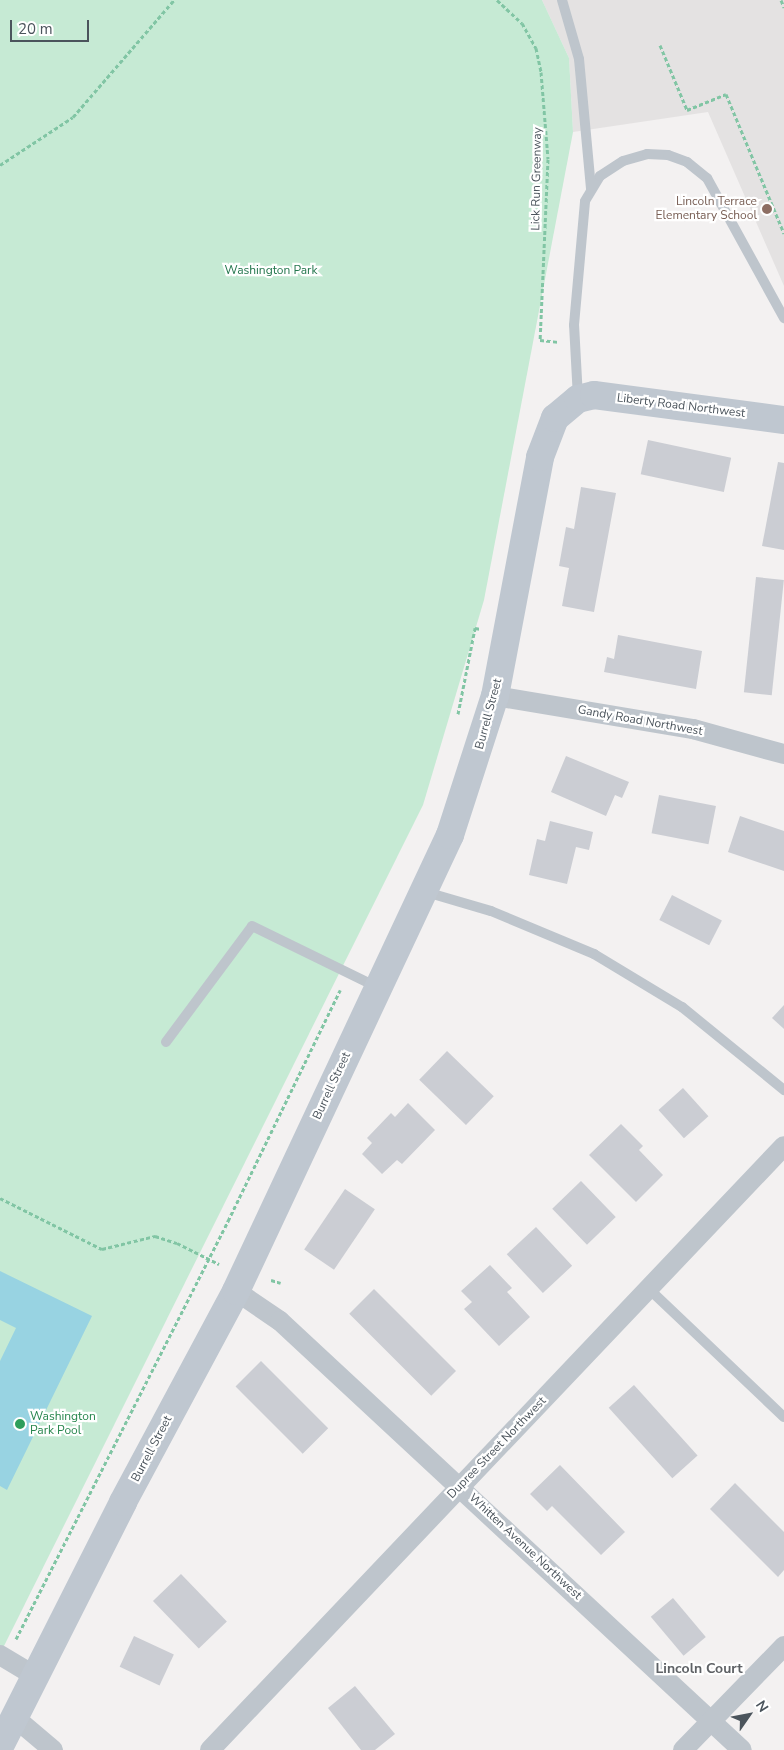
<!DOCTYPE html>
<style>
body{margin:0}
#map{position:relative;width:784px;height:1750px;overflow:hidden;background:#f3f1f1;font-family:"Nunito Sans",sans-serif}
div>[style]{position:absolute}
.education>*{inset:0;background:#e4e2e2}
.green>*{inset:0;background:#c6ead4}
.water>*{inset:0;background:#98d3e2}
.building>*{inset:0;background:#cbcdd3;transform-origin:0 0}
.path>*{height:3px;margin-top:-1.5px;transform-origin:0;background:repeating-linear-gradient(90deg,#81c5a4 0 4px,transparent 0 6.5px)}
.lane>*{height:10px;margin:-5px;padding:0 5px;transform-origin:5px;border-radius:5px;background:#bec5cc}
.street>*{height:20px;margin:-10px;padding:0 10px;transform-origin:10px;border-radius:10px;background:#bec5cc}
.secondary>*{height:28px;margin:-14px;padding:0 14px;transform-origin:14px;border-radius:14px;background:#bfc7d0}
.dots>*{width:14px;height:14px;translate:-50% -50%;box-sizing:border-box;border:2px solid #fff;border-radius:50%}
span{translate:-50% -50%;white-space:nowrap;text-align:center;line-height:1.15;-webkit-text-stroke:4.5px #fff;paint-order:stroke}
.street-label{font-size:12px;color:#4b545c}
.education-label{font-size:12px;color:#785e54}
.right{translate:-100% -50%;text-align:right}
.park-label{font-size:12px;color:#23764d}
.leisure-label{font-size:12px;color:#27864d}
.left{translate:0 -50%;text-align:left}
.neighbourhood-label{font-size:14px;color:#5e6165;font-weight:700}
.north{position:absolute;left:724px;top:1690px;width:50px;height:50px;-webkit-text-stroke:4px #fff;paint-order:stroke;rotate:57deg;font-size:14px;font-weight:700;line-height:20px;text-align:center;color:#4b545c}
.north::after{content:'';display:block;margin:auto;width:18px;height:22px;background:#4b545c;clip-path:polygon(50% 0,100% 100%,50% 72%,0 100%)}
.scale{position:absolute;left:10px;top:20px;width:79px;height:22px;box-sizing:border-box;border:2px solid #4b545c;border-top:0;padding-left:6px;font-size:15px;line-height:18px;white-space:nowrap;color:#4b545c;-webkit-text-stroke:4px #fff;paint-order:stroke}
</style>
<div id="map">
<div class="education">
<i style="clip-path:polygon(542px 0,784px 0,784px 286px,708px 112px,573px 132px,569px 58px)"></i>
</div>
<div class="green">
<i style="clip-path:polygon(0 0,542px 0,569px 58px,573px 132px,484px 600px,423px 805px,0 1654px)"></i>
</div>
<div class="water">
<i style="clip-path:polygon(0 1271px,92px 1316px,7px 1490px,0 1486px,0 1361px,16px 1328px,0 1320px)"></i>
</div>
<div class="building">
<i style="left:648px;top:440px;width:85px;height:35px;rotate:12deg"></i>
<i style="clip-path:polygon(778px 462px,784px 463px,784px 550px,762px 546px)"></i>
<i style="clip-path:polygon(581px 487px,616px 493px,594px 612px,562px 606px,569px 568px,559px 566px,566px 527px,574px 529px)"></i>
<i style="left:756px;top:577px;width:28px;height:116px;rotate:6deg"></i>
<i style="clip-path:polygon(618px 635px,702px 651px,696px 689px,604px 672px,607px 657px,614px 659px)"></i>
<i style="clip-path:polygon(566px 756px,629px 782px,622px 798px,615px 795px,606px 816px,551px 792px)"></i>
<i style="left:659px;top:795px;width:58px;height:39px;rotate:11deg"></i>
<i style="clip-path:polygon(740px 816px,784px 831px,784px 871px,728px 852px)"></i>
<i style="clip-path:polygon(550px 821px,593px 832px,589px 850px,576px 847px,567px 884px,529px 875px,537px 839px,545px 841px)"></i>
<i style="left:672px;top:895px;width:56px;height:28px;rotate:27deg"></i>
<i style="clip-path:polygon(784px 1005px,784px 1029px,772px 1018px)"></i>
<i style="left:447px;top:1051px;width:65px;height:40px;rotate:44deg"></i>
<i style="left:683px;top:1088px;width:38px;height:33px;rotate:48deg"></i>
<i style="clip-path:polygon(408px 1103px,435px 1130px,402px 1164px,397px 1160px,382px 1174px,362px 1154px,372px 1143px,367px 1138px,391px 1113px,395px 1117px)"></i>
<i style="clip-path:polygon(621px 1124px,643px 1146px,639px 1150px,663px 1175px,636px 1202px,589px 1155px)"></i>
<i style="left:581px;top:1181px;width:50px;height:40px;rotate:46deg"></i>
<i style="left:345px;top:1189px;width:36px;height:73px;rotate:34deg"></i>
<i style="left:536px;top:1227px;width:53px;height:40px;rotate:47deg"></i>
<i style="clip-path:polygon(490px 1265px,512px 1288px,507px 1292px,530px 1317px,499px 1346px,464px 1309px,472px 1302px,461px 1291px)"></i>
<i style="left:374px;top:1289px;width:116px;height:35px;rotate:45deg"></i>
<i style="left:261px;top:1361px;width:95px;height:36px;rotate:45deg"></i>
<i style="left:634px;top:1385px;width:95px;height:34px;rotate:48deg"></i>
<i style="clip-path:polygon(560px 1465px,625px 1532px,601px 1555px,552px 1506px,547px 1511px,530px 1494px)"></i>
<i style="clip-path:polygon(735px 1483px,784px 1532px,784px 1570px,778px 1577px,710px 1509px)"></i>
<i style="left:181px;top:1574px;width:66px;height:39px;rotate:46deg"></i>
<i style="left:673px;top:1598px;width:51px;height:29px;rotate:50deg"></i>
<i style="left:134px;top:1636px;width:44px;height:34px;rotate:25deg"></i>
<i style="clip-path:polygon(355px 1686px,395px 1734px,375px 1750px,361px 1750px,328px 1708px)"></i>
</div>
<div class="path">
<i style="left:497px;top:0;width:34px;rotate:43deg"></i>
<i style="left:522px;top:23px;width:29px;rotate:61deg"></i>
<i style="left:536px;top:48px;width:25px;rotate:78deg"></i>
<i style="left:541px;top:72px;width:87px;rotate:85.4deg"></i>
<i style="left:548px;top:159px;width:181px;rotate:92.5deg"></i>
<i style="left:540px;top:340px;width:18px;rotate:6deg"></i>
<i style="left:781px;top:0;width:8px;rotate:67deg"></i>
<i style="left:660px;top:45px;width:70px;rotate:67.4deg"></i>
<i style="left:687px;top:110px;width:42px;rotate:-22.3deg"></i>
<i style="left:726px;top:94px;width:151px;rotate:67.4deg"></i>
<i style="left:0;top:165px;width:87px;rotate:-33.3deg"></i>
<i style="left:73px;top:117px;width:155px;rotate:-49.2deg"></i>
<i style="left:458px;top:714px;width:88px;rotate:-78.8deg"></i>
<i style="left:475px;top:628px;width:6px;rotate:9deg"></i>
<i style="left:0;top:1198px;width:114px;rotate:26.6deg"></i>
<i style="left:102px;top:1249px;width:55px;rotate:-13.8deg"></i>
<i style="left:155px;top:1236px;width:23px;rotate:18deg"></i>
<i style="left:177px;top:1243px;width:47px;rotate:26.6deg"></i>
<i style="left:271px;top:1280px;width:10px;rotate:17deg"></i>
<i style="left:16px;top:1639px;width:469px;rotate:-63.1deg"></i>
<i style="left:228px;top:1221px;width:257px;rotate:-64.1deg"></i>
</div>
<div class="lane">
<i style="left:562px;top:0;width:61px;rotate:73.9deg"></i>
<i style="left:579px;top:59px;width:130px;rotate:84.7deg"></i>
<i style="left:578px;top:398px;width:73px;rotate:-93.1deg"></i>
<i style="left:574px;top:325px;width:124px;rotate:-84.9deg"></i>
<i style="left:585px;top:201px;width:29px;rotate:-59deg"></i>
<i style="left:600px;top:176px;width:27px;rotate:-33deg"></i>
<i style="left:623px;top:161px;width:25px;rotate:-16deg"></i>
<i style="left:647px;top:154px;width:21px;rotate:3deg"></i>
<i style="left:668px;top:155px;width:20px;rotate:20deg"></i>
<i style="left:687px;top:162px;width:26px;rotate:39deg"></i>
<i style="left:707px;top:178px;width:160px;rotate:61.2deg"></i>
<i style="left:426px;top:892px;width:68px;rotate:16.3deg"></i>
<i style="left:491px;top:911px;width:112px;rotate:22.7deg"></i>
<i style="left:594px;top:954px;width:103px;rotate:31.1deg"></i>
<i style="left:682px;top:1007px;width:132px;rotate:39.1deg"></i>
<i style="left:166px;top:1042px;width:144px;rotate:-53.4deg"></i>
<i style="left:252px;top:926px;width:139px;rotate:26deg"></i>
<i style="left:649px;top:1289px;width:186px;rotate:43.5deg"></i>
</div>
<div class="street">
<i style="left:495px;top:696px;width:201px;rotate:9.5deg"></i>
<i style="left:693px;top:729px;width:94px;rotate:15.4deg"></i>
<i style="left:236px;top:1291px;width:53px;rotate:34.3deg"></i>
<i style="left:280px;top:1321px;width:630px;rotate:42.88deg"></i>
<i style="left:0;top:1655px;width:41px;rotate:31deg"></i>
<i style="left:14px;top:1717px;width:51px;rotate:40.2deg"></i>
<i style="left:210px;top:1750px;width:833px;rotate:-46.46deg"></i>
<i style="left:683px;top:1750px;width:145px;rotate:-45.8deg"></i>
</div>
<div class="secondary">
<i style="left:0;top:1746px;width:273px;rotate:-63.2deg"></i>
<i style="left:123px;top:1502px;width:239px;rotate:-61.8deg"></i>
<i style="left:236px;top:1291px;width:504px;rotate:-64.86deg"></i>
<i style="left:450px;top:835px;width:146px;rotate:-72.1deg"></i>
<i style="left:495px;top:696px;width:243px;rotate:-79.3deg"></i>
<i style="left:540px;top:457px;width:42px;rotate:-69deg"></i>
<i style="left:555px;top:418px;width:30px;rotate:-40deg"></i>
<i style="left:578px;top:399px;width:16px;rotate:-14deg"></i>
<i style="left:594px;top:395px;width:192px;rotate:7.5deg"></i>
</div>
<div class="dots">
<i style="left:767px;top:209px;background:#8d6e63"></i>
<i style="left:20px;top:1424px;background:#2e9e5b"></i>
</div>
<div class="street-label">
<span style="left:537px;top:179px;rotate:-89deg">Lick Run Greenway</span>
<span style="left:681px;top:406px;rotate:7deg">Liberty Road Northwest</span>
<span style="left:489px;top:714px;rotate:-75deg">Burrell Street</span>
<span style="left:640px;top:721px;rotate:10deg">Gandy Road Northwest</span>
<span style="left:332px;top:1086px;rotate:-65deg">Burrell Street</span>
<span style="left:497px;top:1448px;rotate:-46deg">Dupree Street Northwest</span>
<span style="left:152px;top:1449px;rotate:-62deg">Burrell Street</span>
<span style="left:525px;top:1547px;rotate:43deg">Whitten Avenue Northwest</span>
</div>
<div class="education-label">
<span class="right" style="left:757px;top:209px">Lincoln Terrace<br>Elementary School</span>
</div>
<div class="park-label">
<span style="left:271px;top:271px">Washington Park</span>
</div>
<div class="leisure-label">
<span class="left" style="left:30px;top:1424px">Washington<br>Park Pool</span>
</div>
<div class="neighbourhood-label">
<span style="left:699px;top:1669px">Lincoln Court</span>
</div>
<div class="north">N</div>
<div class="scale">20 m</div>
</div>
